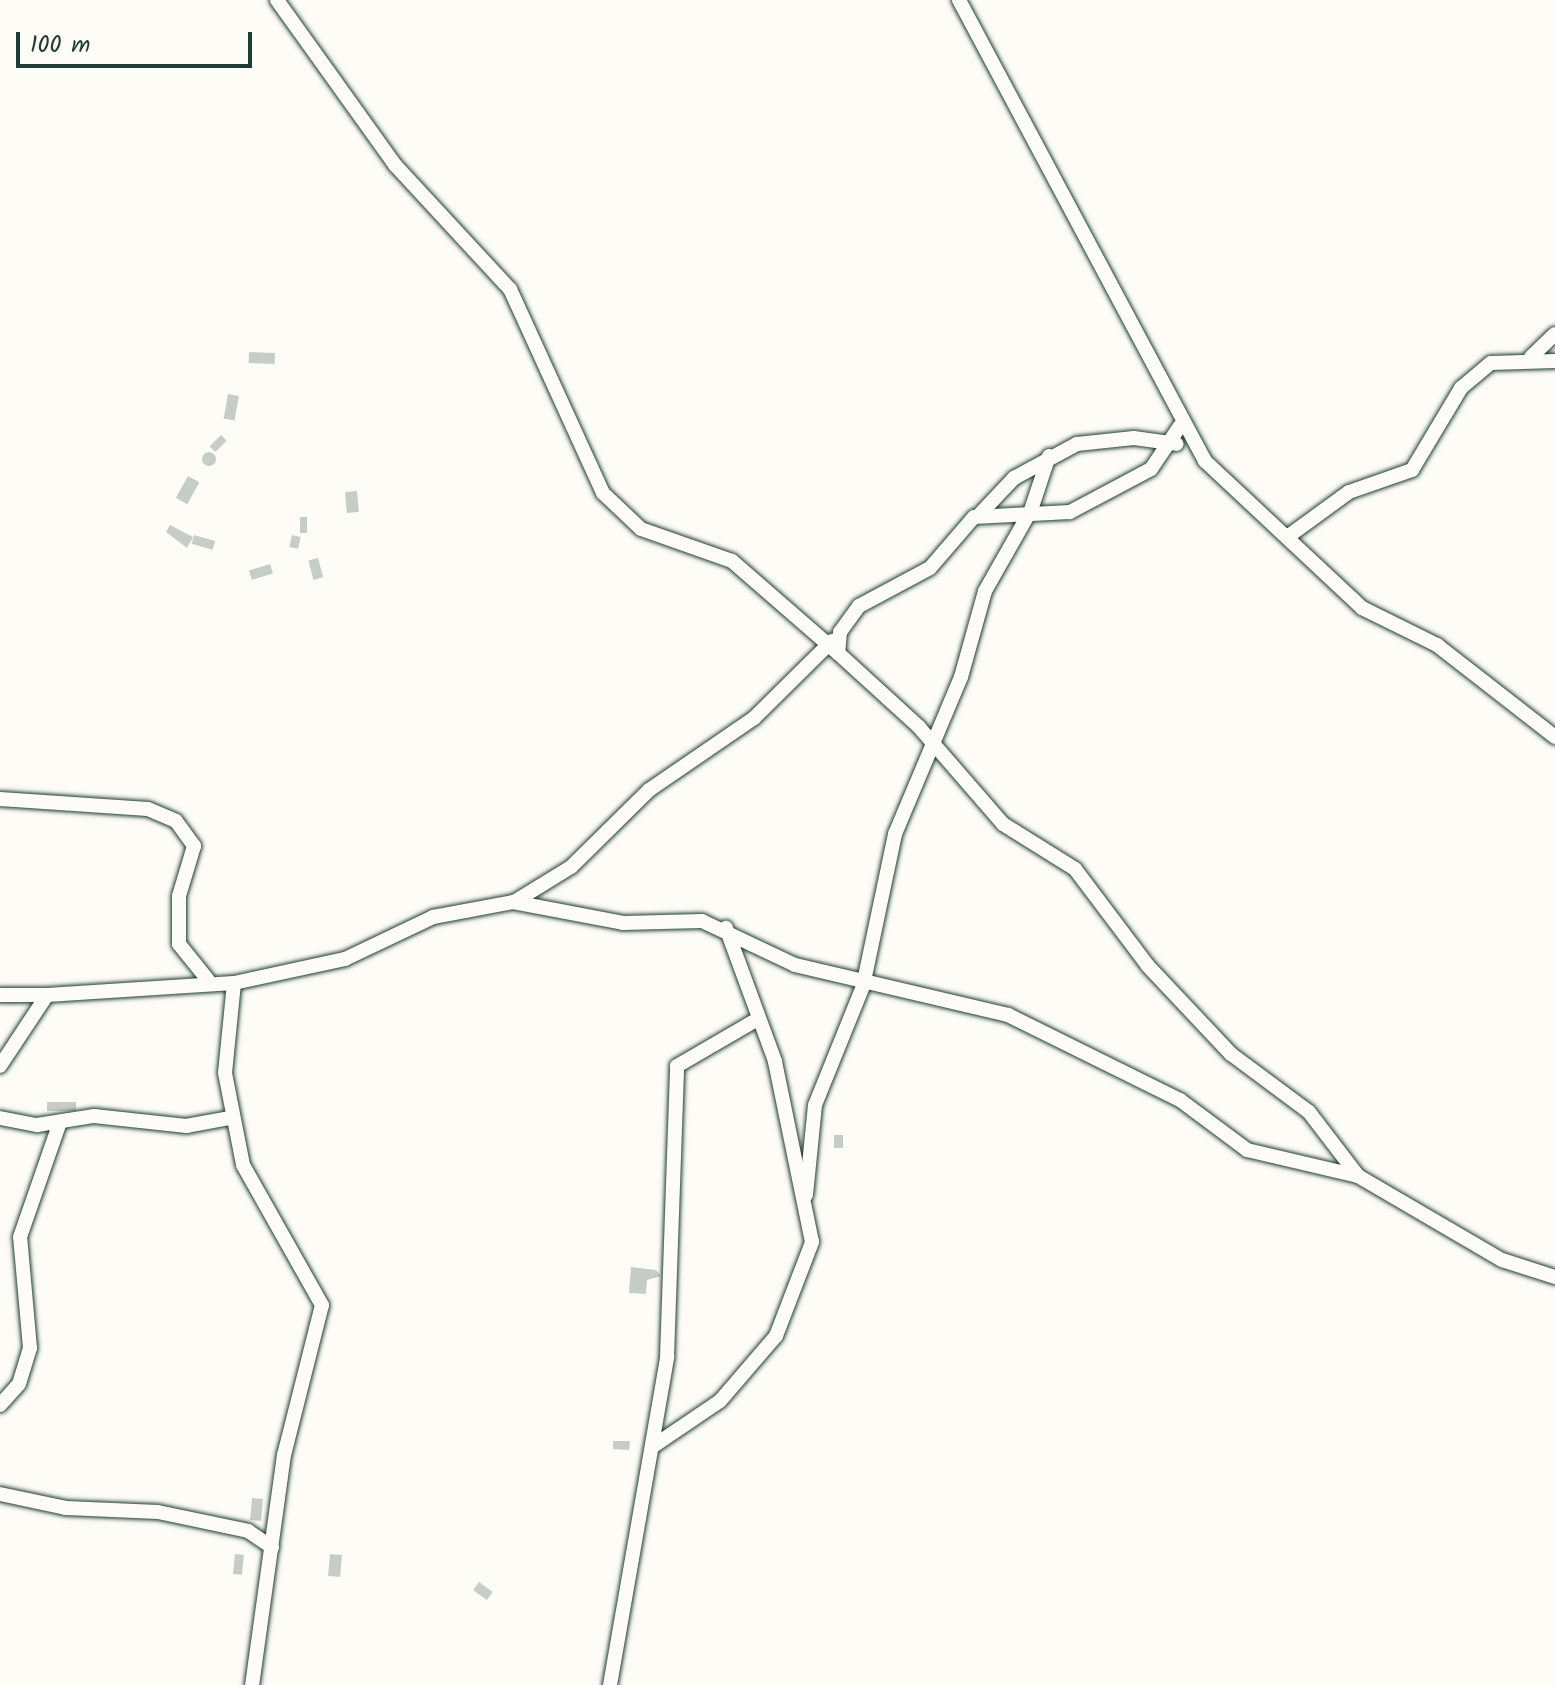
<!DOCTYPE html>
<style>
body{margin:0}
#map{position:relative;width:1555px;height:1685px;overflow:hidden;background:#fdfcf7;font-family:Kalam,sans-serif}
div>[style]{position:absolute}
.building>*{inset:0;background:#c6cdc7;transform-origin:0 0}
.round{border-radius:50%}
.roads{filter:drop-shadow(0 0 2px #1f3d34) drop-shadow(0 0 2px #1f3d34)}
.street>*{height:14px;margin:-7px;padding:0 7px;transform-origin:7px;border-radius:7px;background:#fdfcf7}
span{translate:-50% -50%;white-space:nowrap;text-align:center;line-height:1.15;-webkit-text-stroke:6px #fdfcf7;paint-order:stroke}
.scale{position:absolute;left:16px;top:32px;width:236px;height:36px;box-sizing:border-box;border:4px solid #1f3d34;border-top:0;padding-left:10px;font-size:24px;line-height:28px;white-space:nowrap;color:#1f3d34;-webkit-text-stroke:6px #fdfcf7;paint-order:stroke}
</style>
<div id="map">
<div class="building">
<i style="left:249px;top:352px;width:26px;height:11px;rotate:2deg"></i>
<i style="left:228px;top:394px;width:11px;height:25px;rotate:10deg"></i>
<i style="left:221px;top:435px;width:8px;height:16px;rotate:45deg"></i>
<i class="round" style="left:202px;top:452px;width:14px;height:14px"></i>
<i style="left:188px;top:476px;width:13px;height:25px;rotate:29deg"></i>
<i style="left:357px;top:491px;width:21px;height:12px;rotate:85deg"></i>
<i style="left:300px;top:517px;width:7px;height:16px"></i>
<i style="clip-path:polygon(170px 525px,193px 537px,187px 548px,166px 532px)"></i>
<i style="left:194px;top:535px;width:22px;height:9px;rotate:16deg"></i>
<i style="left:292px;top:535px;width:9px;height:12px;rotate:13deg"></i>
<i style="left:318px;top:558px;width:20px;height:10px;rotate:75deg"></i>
<i style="left:270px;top:564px;width:10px;height:22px;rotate:73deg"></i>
<i style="left:76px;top:1102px;width:9px;height:29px;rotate:90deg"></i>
<i style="left:834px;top:1135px;width:9px;height:13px"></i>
<i style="clip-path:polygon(631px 1267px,656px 1270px,661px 1276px,647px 1280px,646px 1294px,629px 1293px)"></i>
<i style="clip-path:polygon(613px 1441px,630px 1441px,629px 1450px,613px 1449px)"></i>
<i style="left:252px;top:1498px;width:11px;height:22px;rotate:5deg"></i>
<i style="left:235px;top:1554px;width:9px;height:20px;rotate:6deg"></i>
<i style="left:330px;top:1554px;width:12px;height:22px;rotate:5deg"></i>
<i style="left:479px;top:1582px;width:17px;height:10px;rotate:36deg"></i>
</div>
<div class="roads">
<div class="street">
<i style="left:277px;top:0;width:203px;rotate:54.4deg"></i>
<i style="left:395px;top:165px;width:169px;rotate:47.2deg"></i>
<i style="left:510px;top:289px;width:224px;rotate:65.5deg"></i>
<i style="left:603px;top:493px;width:52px;rotate:43.5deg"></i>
<i style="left:641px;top:529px;width:96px;rotate:19.4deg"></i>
<i style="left:732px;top:561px;width:140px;rotate:41deg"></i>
<i style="left:959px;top:0;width:523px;rotate:61.91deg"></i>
<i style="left:1205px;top:461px;width:215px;rotate:43.1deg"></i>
<i style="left:1362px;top:608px;width:84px;rotate:26.3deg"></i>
<i style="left:1437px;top:645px;width:150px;rotate:37.9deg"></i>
<i style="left:1531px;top:357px;width:33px;rotate:-44deg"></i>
<i style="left:1180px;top:426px;width:52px;rotate:124deg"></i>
<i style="left:1151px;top:469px;width:92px;rotate:152deg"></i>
<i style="left:1070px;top:512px;width:96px;rotate:177deg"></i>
<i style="left:974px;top:517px;width:67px;rotate:130.8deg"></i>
<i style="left:930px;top:568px;width:81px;rotate:151.8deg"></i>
<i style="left:859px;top:606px;width:32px;rotate:126deg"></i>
<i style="left:840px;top:632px;width:21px;rotate:95deg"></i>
<i style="left:838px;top:653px;width:110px;rotate:42.4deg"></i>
<i style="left:919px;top:727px;width:128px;rotate:49.1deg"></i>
<i style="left:1003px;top:824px;width:85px;rotate:32deg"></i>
<i style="left:1075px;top:869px;width:121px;rotate:53deg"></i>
<i style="left:1148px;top:966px;width:121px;rotate:46.7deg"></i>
<i style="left:1231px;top:1054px;width:97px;rotate:36.6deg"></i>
<i style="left:1309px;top:1112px;width:81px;rotate:52.6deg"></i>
<i style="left:1358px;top:1176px;width:167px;rotate:30.3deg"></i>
<i style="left:1502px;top:1260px;width:56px;rotate:17.8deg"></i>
<i style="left:980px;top:514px;width:50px;rotate:-46.6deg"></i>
<i style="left:1014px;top:478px;width:72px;rotate:-28.4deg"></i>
<i style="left:1077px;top:444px;width:57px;rotate:-6deg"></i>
<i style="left:1134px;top:438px;width:43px;rotate:7.9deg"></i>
<i style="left:1290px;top:535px;width:73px;rotate:-36.1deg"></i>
<i style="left:1349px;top:492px;width:67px;rotate:-19.2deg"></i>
<i style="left:1412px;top:470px;width:96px;rotate:-59.1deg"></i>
<i style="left:1461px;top:388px;width:39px;rotate:-40deg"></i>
<i style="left:1491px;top:363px;width:64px;rotate:-1.8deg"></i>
<i style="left:0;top:799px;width:148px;rotate:3.9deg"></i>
<i style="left:148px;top:809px;width:30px;rotate:23deg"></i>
<i style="left:176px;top:821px;width:31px;rotate:54deg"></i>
<i style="left:194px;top:846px;width:52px;rotate:106.7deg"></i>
<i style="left:179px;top:896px;width:48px;rotate:90deg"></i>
<i style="left:179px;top:944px;width:46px;rotate:51.1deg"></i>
<i style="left:514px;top:902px;width:67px;rotate:-31.6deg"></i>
<i style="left:571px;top:867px;width:110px;rotate:-44.6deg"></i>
<i style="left:649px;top:790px;width:127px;rotate:-34.4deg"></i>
<i style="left:754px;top:718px;width:110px;rotate:-44.6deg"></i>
<i style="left:234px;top:983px;width:90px;rotate:95.7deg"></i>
<i style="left:225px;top:1073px;width:94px;rotate:78.9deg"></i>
<i style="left:243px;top:1165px;width:161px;rotate:60.6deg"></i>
<i style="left:322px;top:1305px;width:155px;rotate:104.2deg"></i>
<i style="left:284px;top:1455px;width:232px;rotate:97.9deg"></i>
<i style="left:0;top:995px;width:47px"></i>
<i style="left:0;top:1066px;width:85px;rotate:-56.5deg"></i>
<i style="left:47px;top:995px;width:187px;rotate:-3.7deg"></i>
<i style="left:234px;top:983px;width:114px;rotate:-12.2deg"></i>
<i style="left:345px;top:959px;width:98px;rotate:-25.5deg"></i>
<i style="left:433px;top:917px;width:81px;rotate:-10.6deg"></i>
<i style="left:513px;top:902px;width:112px;rotate:10.8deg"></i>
<i style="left:623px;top:923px;width:79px;rotate:-1.5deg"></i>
<i style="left:702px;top:921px;width:103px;rotate:25.3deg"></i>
<i style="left:795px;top:965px;width:219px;rotate:13.2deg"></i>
<i style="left:1008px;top:1015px;width:192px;rotate:26.3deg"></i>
<i style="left:1180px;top:1100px;width:84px;rotate:36.7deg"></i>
<i style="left:1247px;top:1150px;width:114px;rotate:13.2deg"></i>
<i style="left:0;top:1118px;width:38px;rotate:11deg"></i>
<i style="left:37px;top:1125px;width:58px;rotate:-9deg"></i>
<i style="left:94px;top:1116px;width:93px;rotate:6.2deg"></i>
<i style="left:186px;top:1126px;width:45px;rotate:-10.3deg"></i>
<i style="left:806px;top:1195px;width:90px;rotate:-84.3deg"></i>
<i style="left:815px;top:1105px;width:128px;rotate:-68deg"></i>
<i style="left:863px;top:986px;width:155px;rotate:-78.1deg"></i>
<i style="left:895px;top:834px;width:170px;rotate:-67.2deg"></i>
<i style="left:961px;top:677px;width:89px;rotate:-74.4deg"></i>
<i style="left:985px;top:591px;width:93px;rotate:-60.4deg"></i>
<i style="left:1031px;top:510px;width:57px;rotate:-71.6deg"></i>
<i style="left:0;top:1405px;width:28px;rotate:-48deg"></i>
<i style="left:19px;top:1384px;width:38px;rotate:-73deg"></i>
<i style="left:30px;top:1348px;width:111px;rotate:-95.1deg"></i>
<i style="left:20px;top:1237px;width:122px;rotate:-70.8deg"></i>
<i style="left:652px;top:1447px;width:82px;rotate:-34.1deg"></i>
<i style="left:720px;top:1401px;width:86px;rotate:-49.3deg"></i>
<i style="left:776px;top:1336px;width:101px;rotate:-69deg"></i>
<i style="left:812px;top:1242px;width:185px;rotate:-101.6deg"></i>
<i style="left:775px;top:1061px;width:142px;rotate:-110.2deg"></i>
<i style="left:0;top:1494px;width:67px;rotate:12deg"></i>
<i style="left:66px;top:1508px;width:92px;rotate:2.5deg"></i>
<i style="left:158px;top:1512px;width:92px;rotate:11.9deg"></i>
<i style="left:248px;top:1531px;width:29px;rotate:34deg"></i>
<i style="left:610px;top:1685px;width:333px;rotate:-80.1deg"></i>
<i style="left:667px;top:1357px;width:291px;rotate:-88deg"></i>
<i style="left:677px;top:1066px;width:91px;rotate:-30.2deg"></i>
</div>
</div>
<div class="scale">100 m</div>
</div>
